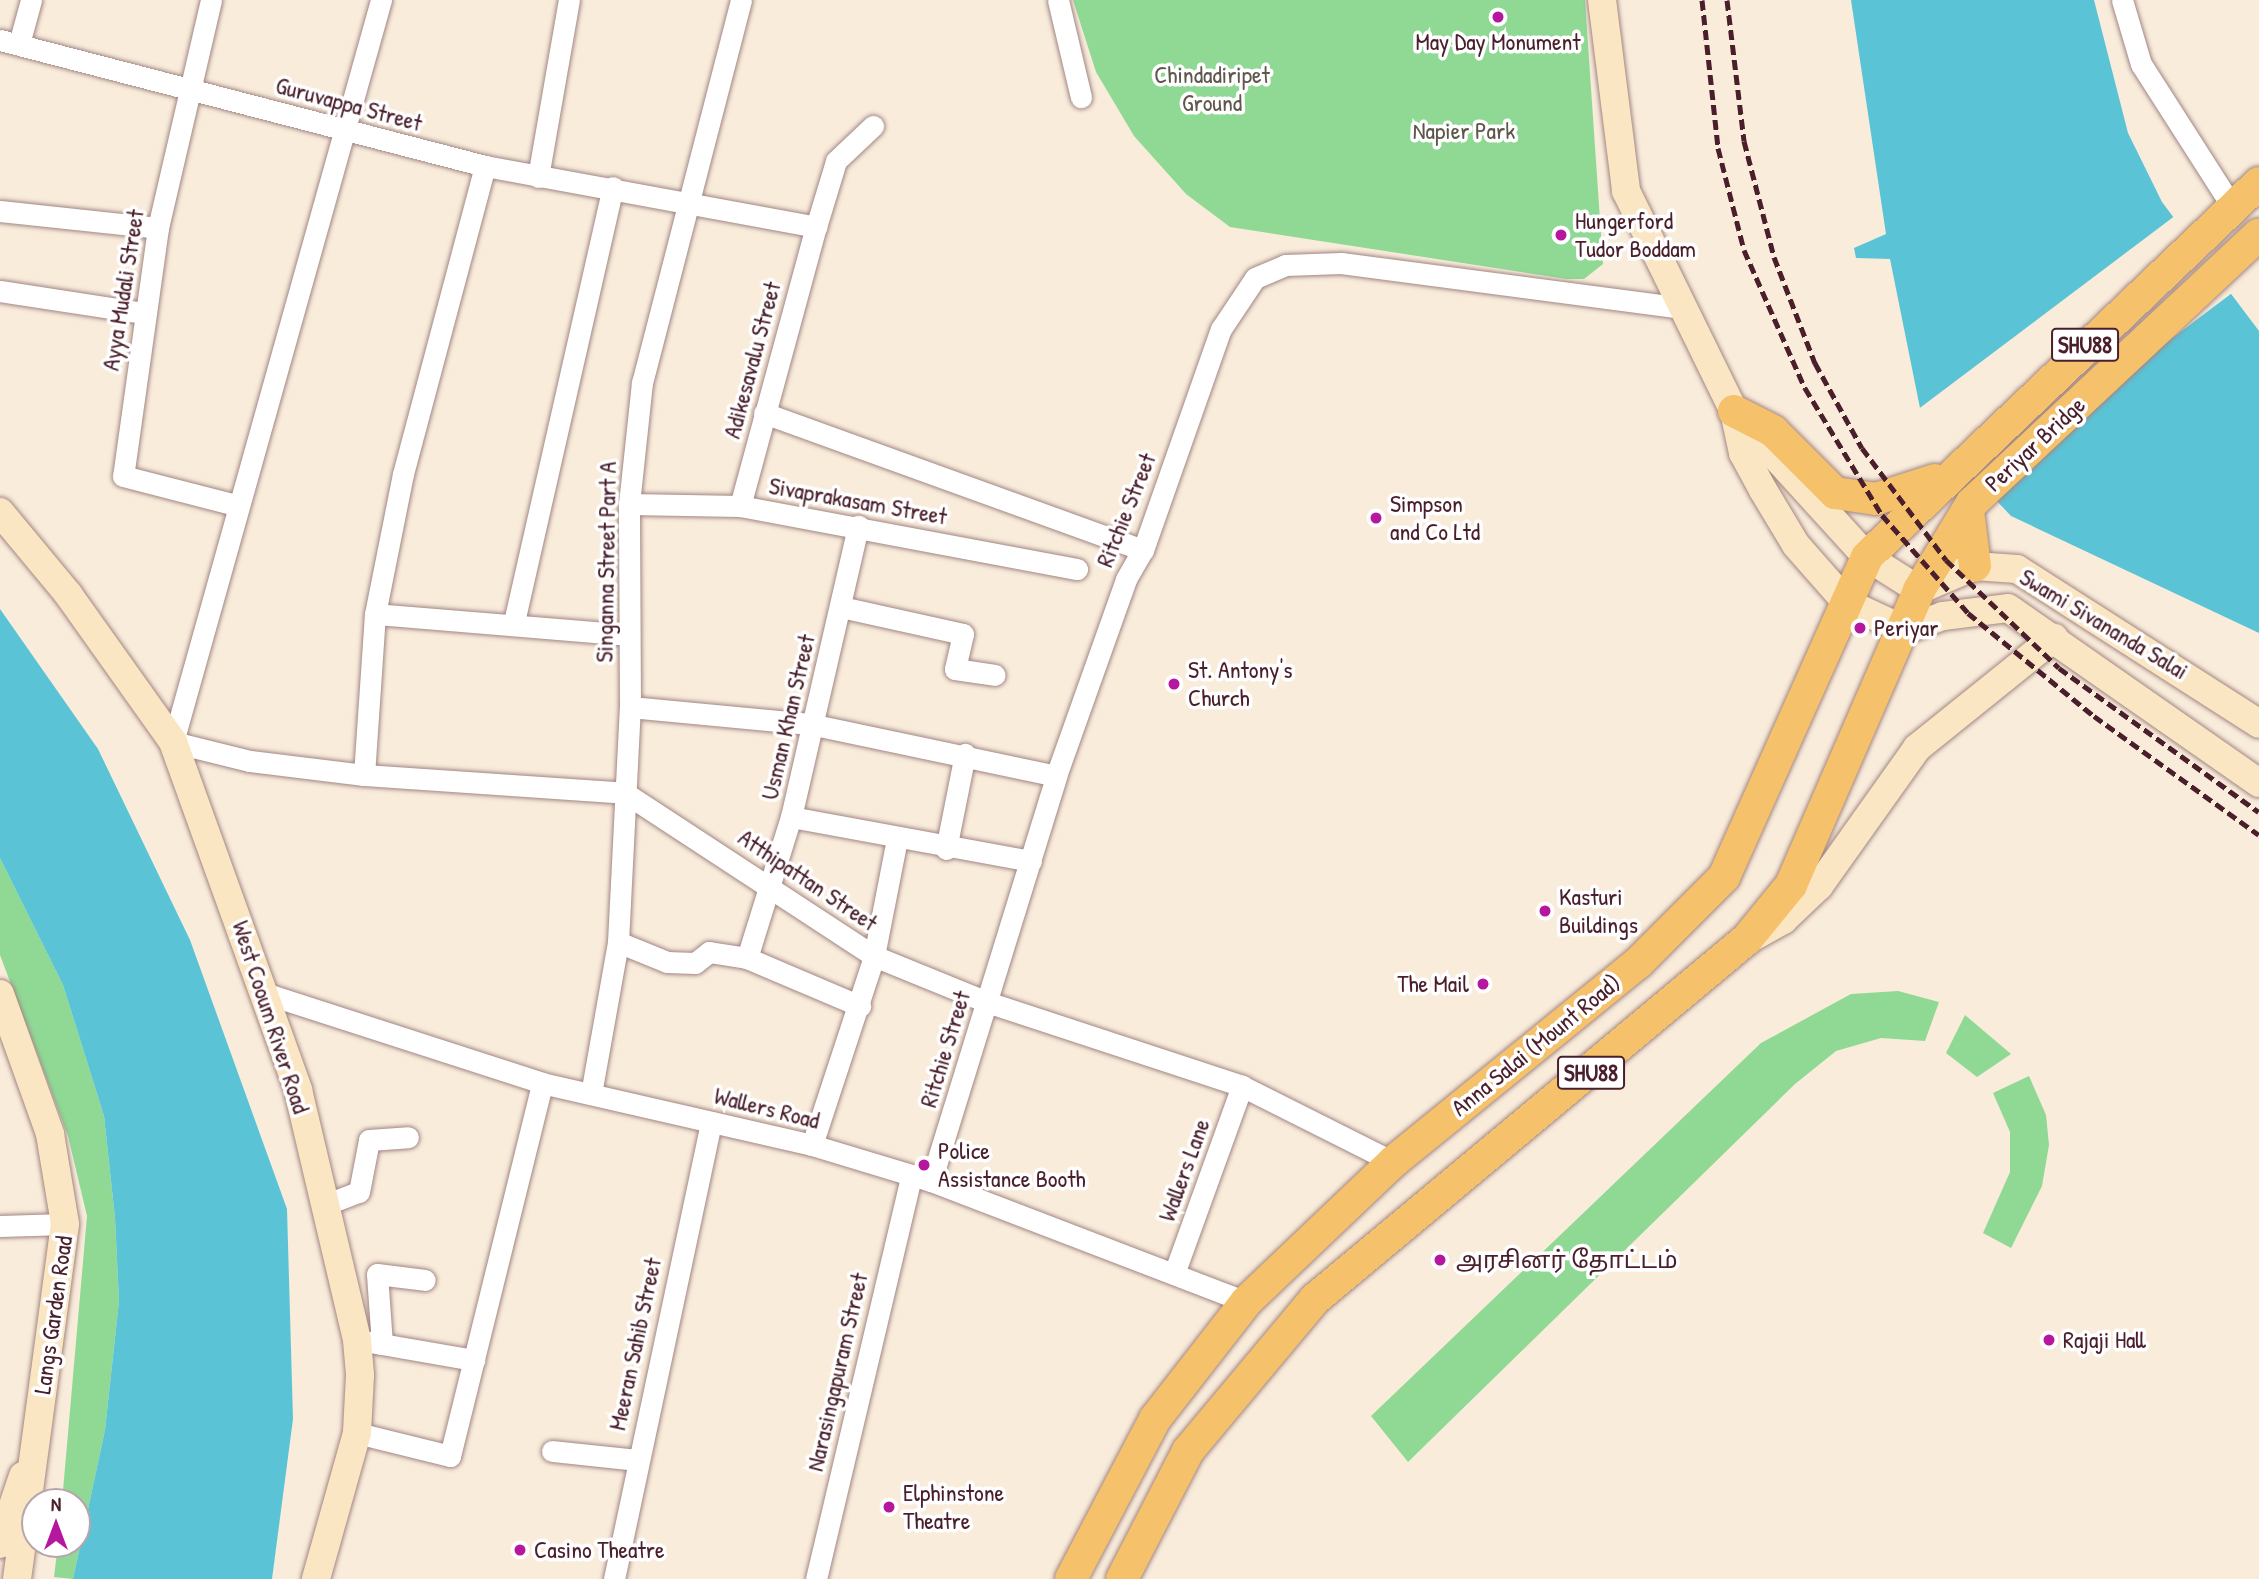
<!DOCTYPE html>
<meta charset="utf-8">
<style>
body{margin:0}
#map{position:relative;width:2259px;height:1579px;overflow:hidden;background:#f9ecdb;font-family:"Patrick Hand","Noto Sans Tamil",sans-serif}
div>[style]{position:absolute}
.green>*{inset:0;background:#8fd995}
.water>*{inset:0;background:#5ac3d6}
.pier>*{inset:0;background:#f9ecdb;transform-origin:0 0}
.roads{filter:drop-shadow(0 0 2px #a28683) drop-shadow(0 0 2px #a28683)}
.street>*{height:21px;margin:-10.5px;padding:0 10.5px;transform-origin:10.5px;border-radius:10.5px;background:#fff}
.secondary>*{height:28px;margin:-14px;padding:0 14px;transform-origin:14px;border-radius:14px;background:#fbe6c4}
.primary>*{height:32px;margin:-16px;padding:0 16px;transform-origin:16px;border-radius:16px;background:#f5c16b}
.rail>*{height:5px;margin-top:-2.5px;transform-origin:0;background:repeating-linear-gradient(90deg,#4a1f2b 0 10px,transparent 0 15px)}
.dots>*{width:19px;height:19px;translate:-50% -50%;box-sizing:border-box;border:4px solid #fff;border-radius:50%}
span{translate:-50% -50%;white-space:nowrap;text-align:center;line-height:1.15;-webkit-text-stroke:7px #fff;paint-order:stroke}
.shield-label span{padding:2px 5px;background:#fff;border:2px solid;border-radius:5px;-webkit-text-stroke-width:0}
.shield-label{font-size:23px;color:#4a1f2b;font-weight:700}
.poi-label{font-size:24px;color:#4a1f2b}
.left{translate:0 -50%;text-align:left}
.right{translate:-100% -50%;text-align:right}
.park-label{font-size:24px;color:#5f574b}
.street-label{font-size:24px;color:#4a1f2b}
.north{position:absolute;left:21px;top:1488px;width:70px;height:70px;box-sizing:border-box;background:#fff;border:2px solid #b7a5aa;border-radius:50%;rotate:0deg;font-size:19px;font-weight:700;line-height:28px;text-align:center;color:#4a1f2b}
.north::after{content:'';display:block;margin:auto;width:24px;height:32px;background:#b5179e;clip-path:polygon(50% 0,100% 100%,50% 72%,0 100%)}
</style>
<div id="map">
<div class="green">
<i style="clip-path:polygon(1073px 0,1585px 0,1603px 264px,1584px 279px,1566px 279px,1230px 227px,1186px 194px,1134px 136px,1096px 72px)"></i>
<i style="clip-path:polygon(0 858px,63px 985px,104px 1116px,115px 1218px,119px 1301px,105px 1430px,73px 1579px,54px 1577px,58px 1544px,77px 1544px,77px 1502px,62px 1502px,87px 1216px,68px 1136px,0 955px)"></i>
<i style="clip-path:polygon(1898px 991px,1939px 1002px,1925px 1041px,1881px 1038px,1836px 1051px,1795px 1084px,1408px 1462px,1371px 1416px,1761px 1043px,1851px 994px)"></i>
<i style="clip-path:polygon(1965px 1015px,2011px 1054px,1977px 1077px,1946px 1053px)"></i>
<i style="clip-path:polygon(2029px 1076px,2046px 1115px,2049px 1145px,2042px 1186px,2011px 1248px,1983px 1233px,2010px 1172px,2010px 1132px,1993px 1093px)"></i>
</div>
<div class="water">
<i style="clip-path:polygon(1851px 0,2094px 0,2128px 133px,2162px 202px,2259px 331px,2259px 633px,2011px 516px,1923px 423px,1890px 259px,1856px 258px,1854px 248px,1886px 234px)"></i>
<i style="clip-path:polygon(0 609px,98px 749px,190px 940px,287px 1209px,293px 1419px,272px 1579px,73px 1579px,105px 1430px,119px 1301px,115px 1218px,104px 1116px,63px 985px,0 858px)"></i>
</div>
<div class="pier">
<i style="left:2176px;top:215px;width:96px;height:330px;rotate:53deg"></i>
</div>
<div class="roads">
<div class="street">
<i style="left:211px;top:0;width:234px;rotate:103.1deg"></i>
<i style="left:158px;top:228px;width:250px;rotate:98deg"></i>
<i style="left:123px;top:476px;width:117px;rotate:14.4deg"></i>
<i style="left:381px;top:0;width:771px;rotate:105.66deg"></i>
<i style="left:173px;top:742px;width:79px;rotate:13.9deg"></i>
<i style="left:250px;top:761px;width:115px;rotate:7deg"></i>
<i style="left:364px;top:775px;width:262px;rotate:3.9deg"></i>
<i style="left:625px;top:793px;width:298px;rotate:33.2deg"></i>
<i style="left:874px;top:956px;width:122px;rotate:22.2deg"></i>
<i style="left:987px;top:1002px;width:268px;rotate:18.2deg"></i>
<i style="left:1242px;top:1086px;width:169px;rotate:26.7deg"></i>
<i style="left:1058px;top:0;width:100px;rotate:76.7deg"></i>
<i style="left:2122px;top:0;width:67px;rotate:73.5deg"></i>
<i style="left:2141px;top:64px;width:171px;rotate:57.4deg"></i>
<i style="left:0;top:40px;width:501px;rotate:14.56deg"></i>
<i style="left:485px;top:166px;width:337px;rotate:10.4deg"></i>
<i style="left:816px;top:227px;width:69px;rotate:-73.1deg"></i>
<i style="left:836px;top:161px;width:51px;rotate:-43.4deg"></i>
<i style="left:19px;top:44px;width:46px;rotate:-74.7deg"></i>
<i style="left:538px;top:177px;width:180px;rotate:-80.1deg"></i>
<i style="left:0;top:211px;width:159px;rotate:6.1deg"></i>
<i style="left:0;top:291px;width:146px;rotate:8.7deg"></i>
<i style="left:764px;top:413px;width:403px;rotate:19.9deg"></i>
<i style="left:629px;top:504px;width:111px;rotate:1deg"></i>
<i style="left:740px;top:506px;width:343px;rotate:10.6deg"></i>
<i style="left:740px;top:506px;width:289px;rotate:-74.8deg"></i>
<i style="left:841px;top:607px;width:125px;rotate:12.5deg"></i>
<i style="left:963px;top:634px;width:36px;rotate:103deg"></i>
<i style="left:955px;top:669px;width:40px;rotate:8.5deg"></i>
<i style="left:375px;top:614px;width:255px;rotate:4.7deg"></i>
<i style="left:514px;top:622px;width:446px;rotate:-77.2deg"></i>
<i style="left:630px;top:707px;width:181px;rotate:5.4deg"></i>
<i style="left:810px;top:724px;width:251px;rotate:11.9deg"></i>
<i style="left:364px;top:775px;width:161px;rotate:-86.1deg"></i>
<i style="left:375px;top:614px;width:143px;rotate:-78.7deg"></i>
<i style="left:403px;top:474px;width:319px;rotate:-75.1deg"></i>
<i style="left:791px;top:817px;width:244px;rotate:10.4deg"></i>
<i style="left:946px;top:849px;width:97px;rotate:-78.7deg"></i>
<i style="left:618px;top:942px;width:53px;rotate:22.2deg"></i>
<i style="left:667px;top:962px;width:28px;rotate:2deg"></i>
<i style="left:695px;top:963px;width:18px;rotate:-38deg"></i>
<i style="left:709px;top:952px;width:38px;rotate:9deg"></i>
<i style="left:747px;top:958px;width:123px;rotate:23deg"></i>
<i style="left:747px;top:958px;width:148px;rotate:-72.7deg"></i>
<i style="left:791px;top:817px;width:299px;rotate:-77deg"></i>
<i style="left:267px;top:994px;width:289px;rotate:17.9deg"></i>
<i style="left:542px;top:1083px;width:277px;rotate:12.9deg"></i>
<i style="left:812px;top:1145px;width:124px;rotate:16.8deg"></i>
<i style="left:931px;top:1181px;width:337px;rotate:21deg"></i>
<i style="left:591px;top:1094px;width:154px;rotate:-79.9deg"></i>
<i style="left:618px;top:942px;width:235px;rotate:-87.1deg"></i>
<i style="left:630px;top:707px;width:203px;rotate:-90.3deg"></i>
<i style="left:629px;top:504px;width:122px;rotate:-83.9deg"></i>
<i style="left:642px;top:383px;width:396px;rotate:-75.5deg"></i>
<i style="left:812px;top:1145px;width:199px;rotate:-71.8deg"></i>
<i style="left:874px;top:956px;width:119px;rotate:-78.9deg"></i>
<i style="left:931px;top:1181px;width:424px;rotate:-72.8deg"></i>
<i style="left:1056px;top:776px;width:209px;rotate:-70.4deg"></i>
<i style="left:1126px;top:579px;width:34px;rotate:-60deg"></i>
<i style="left:1143px;top:550px;width:234px;rotate:-70.6deg"></i>
<i style="left:1221px;top:329px;width:61px;rotate:-56.3deg"></i>
<i style="left:1255px;top:278px;width:33px;rotate:-23deg"></i>
<i style="left:1285px;top:265px;width:56px;rotate:-2deg"></i>
<i style="left:1341px;top:263px;width:345px;rotate:7.5deg"></i>
<i style="left:327px;top:1204px;width:34px;rotate:-21deg"></i>
<i style="left:359px;top:1192px;width:53px;rotate:-79.1deg"></i>
<i style="left:369px;top:1140px;width:39px;rotate:-4deg"></i>
<i style="left:0;top:1226px;width:65px;rotate:-1.8deg"></i>
<i style="left:1175px;top:1271px;width:197px;rotate:-70.1deg"></i>
<i style="left:370px;top:1342px;width:106px;rotate:9.8deg"></i>
<i style="left:382px;top:1344px;width:70px;rotate:-94.1deg"></i>
<i style="left:377px;top:1274px;width:48px;rotate:7.1deg"></i>
<i style="left:357px;top:1433px;width:96px;rotate:13.9deg"></i>
<i style="left:450px;top:1456px;width:384px;rotate:-76.1deg"></i>
<i style="left:552px;top:1451px;width:85px;rotate:6deg"></i>
<i style="left:614px;top:1579px;width:467px;rotate:-78deg"></i>
<i style="left:816px;top:1579px;width:413px;rotate:-76.7deg"></i>
</div>
<div class="secondary">
<i style="left:1602px;top:0;width:193px;rotate:82.8deg"></i>
<i style="left:1626px;top:191px;width:245px;rotate:63.9deg"></i>
<i style="left:1734px;top:411px;width:197px;rotate:47.7deg"></i>
<i style="left:1867px;top:557px;width:62px;rotate:32.4deg"></i>
<i style="left:1919px;top:590px;width:61px;rotate:-23.2deg"></i>
<i style="left:1975px;top:566px;width:42px;rotate:4.1deg"></i>
<i style="left:2017px;top:569px;width:287px;rotate:32.6deg"></i>
<i style="left:1734px;top:411px;width:43px;rotate:77.9deg"></i>
<i style="left:1743px;top:453px;width:42px;rotate:61.6deg"></i>
<i style="left:1763px;top:490px;width:64px;rotate:59deg"></i>
<i style="left:1796px;top:545px;width:77px;rotate:48.7deg"></i>
<i style="left:1847px;top:603px;width:64px;rotate:25deg"></i>
<i style="left:1905px;top:630px;width:40px;rotate:-20.2deg"></i>
<i style="left:1943px;top:616px;width:65px;rotate:-7deg"></i>
<i style="left:2008px;top:608px;width:306px;rotate:34.9deg"></i>
<i style="left:0;top:512px;width:107px;rotate:50.3deg"></i>
<i style="left:68px;top:594px;width:181px;rotate:54.6deg"></i>
<i style="left:173px;top:742px;width:370px;rotate:70.2deg"></i>
<i style="left:298px;top:1090px;width:257px;rotate:76.7deg"></i>
<i style="left:357px;top:1340px;width:35px;rotate:85deg"></i>
<i style="left:360px;top:1375px;width:58px;rotate:93deg"></i>
<i style="left:357px;top:1433px;width:152px;rotate:105.7deg"></i>
<i style="left:1751px;top:938px;width:37px;rotate:-29deg"></i>
<i style="left:1783px;top:920px;width:50px;rotate:-43.4deg"></i>
<i style="left:1819px;top:886px;width:169px;rotate:-54.6deg"></i>
<i style="left:1917px;top:748px;width:176px;rotate:-38.8deg"></i>
<i style="left:0;top:994px;width:149px;rotate:70.3deg"></i>
<i style="left:50px;top:1134px;width:91px;rotate:80.5deg"></i>
<i style="left:65px;top:1224px;width:358px;rotate:97.7deg"></i>
<i style="left:0;top:1544px;width:72px;rotate:-71.3deg"></i>
</div>
<div class="primary">
<i style="left:1734px;top:411px;width:44px;rotate:27.1deg"></i>
<i style="left:1773px;top:431px;width:88px;rotate:45deg"></i>
<i style="left:1835px;top:493px;width:41px;rotate:8.3deg"></i>
<i style="left:1876px;top:499px;width:62px;rotate:-17.9deg"></i>
<i style="left:1968px;top:511px;width:55px;rotate:82.7deg"></i>
<i style="left:1071px;top:1579px;width:181px;rotate:-62.3deg"></i>
<i style="left:1155px;top:1419px;width:148px;rotate:-52.1deg"></i>
<i style="left:1246px;top:1302px;width:203px;rotate:-43.6deg"></i>
<i style="left:1393px;top:1162px;width:316px;rotate:-39.1deg"></i>
<i style="left:1638px;top:963px;width:122px;rotate:-45deg"></i>
<i style="left:1724px;top:877px;width:350px;rotate:-65.9deg"></i>
<i style="left:1867px;top:557px;width:542px;rotate:-43.65deg"></i>
<i style="left:1122px;top:1579px;width:144px;rotate:-62.7deg"></i>
<i style="left:1188px;top:1451px;width:198px;rotate:-50.1deg"></i>
<i style="left:1315px;top:1299px;width:562px;rotate:-39.81deg"></i>
<i style="left:1747px;top:939px;width:70px;rotate:-50.8deg"></i>
<i style="left:1791px;top:885px;width:322px;rotate:-66.5deg"></i>
<i style="left:1919px;top:590px;width:102px;rotate:-58.7deg"></i>
<i style="left:1972px;top:503px;width:393px;rotate:-43.1deg"></i>
</div>
</div>
<div class="rail">
<i style="left:1702px;top:0;width:149px;rotate:83.8deg"></i>
<i style="left:1718px;top:148px;width:105px;rotate:75.7deg"></i>
<i style="left:1744px;top:250px;width:151px;rotate:66.2deg"></i>
<i style="left:1805px;top:388px;width:149px;rotate:58.8deg"></i>
<i style="left:1882px;top:515px;width:130px;rotate:48.7deg"></i>
<i style="left:1968px;top:613px;width:163px;rotate:39.3deg"></i>
<i style="left:2094px;top:716px;width:203px;rotate:35.8deg"></i>
<i style="left:1727px;top:0;width:142px;rotate:83.1deg"></i>
<i style="left:1744px;top:141px;width:120px;rotate:75.5deg"></i>
<i style="left:1774px;top:257px;width:114px;rotate:68.9deg"></i>
<i style="left:1815px;top:363px;width:97px;rotate:61.1deg"></i>
<i style="left:1862px;top:448px;width:140px;rotate:53.1deg"></i>
<i style="left:1946px;top:560px;width:156px;rotate:43.7deg"></i>
<i style="left:2059px;top:668px;width:246px;rotate:35.8deg"></i>
</div>
<div class="dots">
<i style="left:1498px;top:17px;background:#b5179e"></i>
<i style="left:1561px;top:235px;background:#b5179e"></i>
<i style="left:1376px;top:518px;background:#b5179e"></i>
<i style="left:1860px;top:628px;background:#b5179e"></i>
<i style="left:1174px;top:684px;background:#b5179e"></i>
<i style="left:1545px;top:911px;background:#b5179e"></i>
<i style="left:1483px;top:984px;background:#b5179e"></i>
<i style="left:924px;top:1165px;background:#b5179e"></i>
<i style="left:1440px;top:1260px;background:#b5179e"></i>
<i style="left:2049px;top:1340px;background:#b5179e"></i>
<i style="left:889px;top:1507px;background:#b5179e"></i>
<i style="left:520px;top:1550px;background:#b5179e"></i>
</div>
<div class="shield-label">
<span style="left:2085px;top:345px">SHU88</span>
<span style="left:1591px;top:1073px">SHU88</span>
</div>
<div class="poi-label">
<span style="left:1498px;top:42px">May Day Monument</span>
<span class="left" style="left:1575px;top:235px">Hungerford<br>Tudor Boddam</span>
<span class="left" style="left:1390px;top:518px">Simpson<br>and Co Ltd</span>
<span class="left" style="left:1874px;top:628px">Periyar</span>
<span class="left" style="left:1188px;top:684px">St. Antony's<br>Church</span>
<span class="left" style="left:1559px;top:911px">Kasturi<br>Buildings</span>
<span class="right" style="left:1469px;top:984px">The Mail</span>
<span class="left" style="left:938px;top:1165px">Police<br>Assistance Booth</span>
<span class="left" style="left:1456px;top:1260px">அரசினர் தோட்டம்</span>
<span class="left" style="left:2063px;top:1340px">Rajaji Hall</span>
<span class="left" style="left:903px;top:1507px">Elphinstone<br>Theatre</span>
<span class="left" style="left:534px;top:1550px">Casino Theatre</span>
</div>
<div class="park-label">
<span style="left:1212px;top:89px">Chindadiripet<br>Ground</span>
<span style="left:1464px;top:131px">Napier Park</span>
</div>
<div class="street-label">
<span style="left:349px;top:104px;rotate:15deg">Guruvappa Street</span>
<span style="left:123px;top:290px;rotate:-81deg">Ayya Mudali Street</span>
<span style="left:752px;top:360px;rotate:-75deg">Adikesavalu Street</span>
<span style="left:2035px;top:444px;rotate:-43deg">Periyar Bridge</span>
<span style="left:858px;top:501px;rotate:10deg">Sivaprakasam Street</span>
<span style="left:1126px;top:510px;rotate:-68deg">Ritchie Street</span>
<span style="left:606px;top:562px;rotate:-89deg">Singanna Street Part A</span>
<span style="left:2104px;top:624px;rotate:31deg">Swami Sivananda Salai</span>
<span style="left:788px;top:717px;rotate:-77deg">Usman Khan Street</span>
<span style="left:808px;top:880px;rotate:34deg">Atthipattan Street</span>
<span style="left:271px;top:1017px;rotate:72deg">West Cooum River Road</span>
<span style="left:1536px;top:1045px;rotate:-39deg">Anna Salai (Mount Road)</span>
<span style="left:945px;top:1049px;rotate:-73deg">Ritchie Street</span>
<span style="left:767px;top:1108px;rotate:14deg">Wallers Road</span>
<span style="left:1184px;top:1170px;rotate:-70deg">Wallers Lane</span>
<span style="left:53px;top:1315px;rotate:-82deg">Langs Garden Road</span>
<span style="left:635px;top:1344px;rotate:-78deg">Meeran Sahib Street</span>
<span style="left:837px;top:1372px;rotate:-77deg">Narasingapuram Street</span>
</div>
<div class="north">N</div>
</div>
